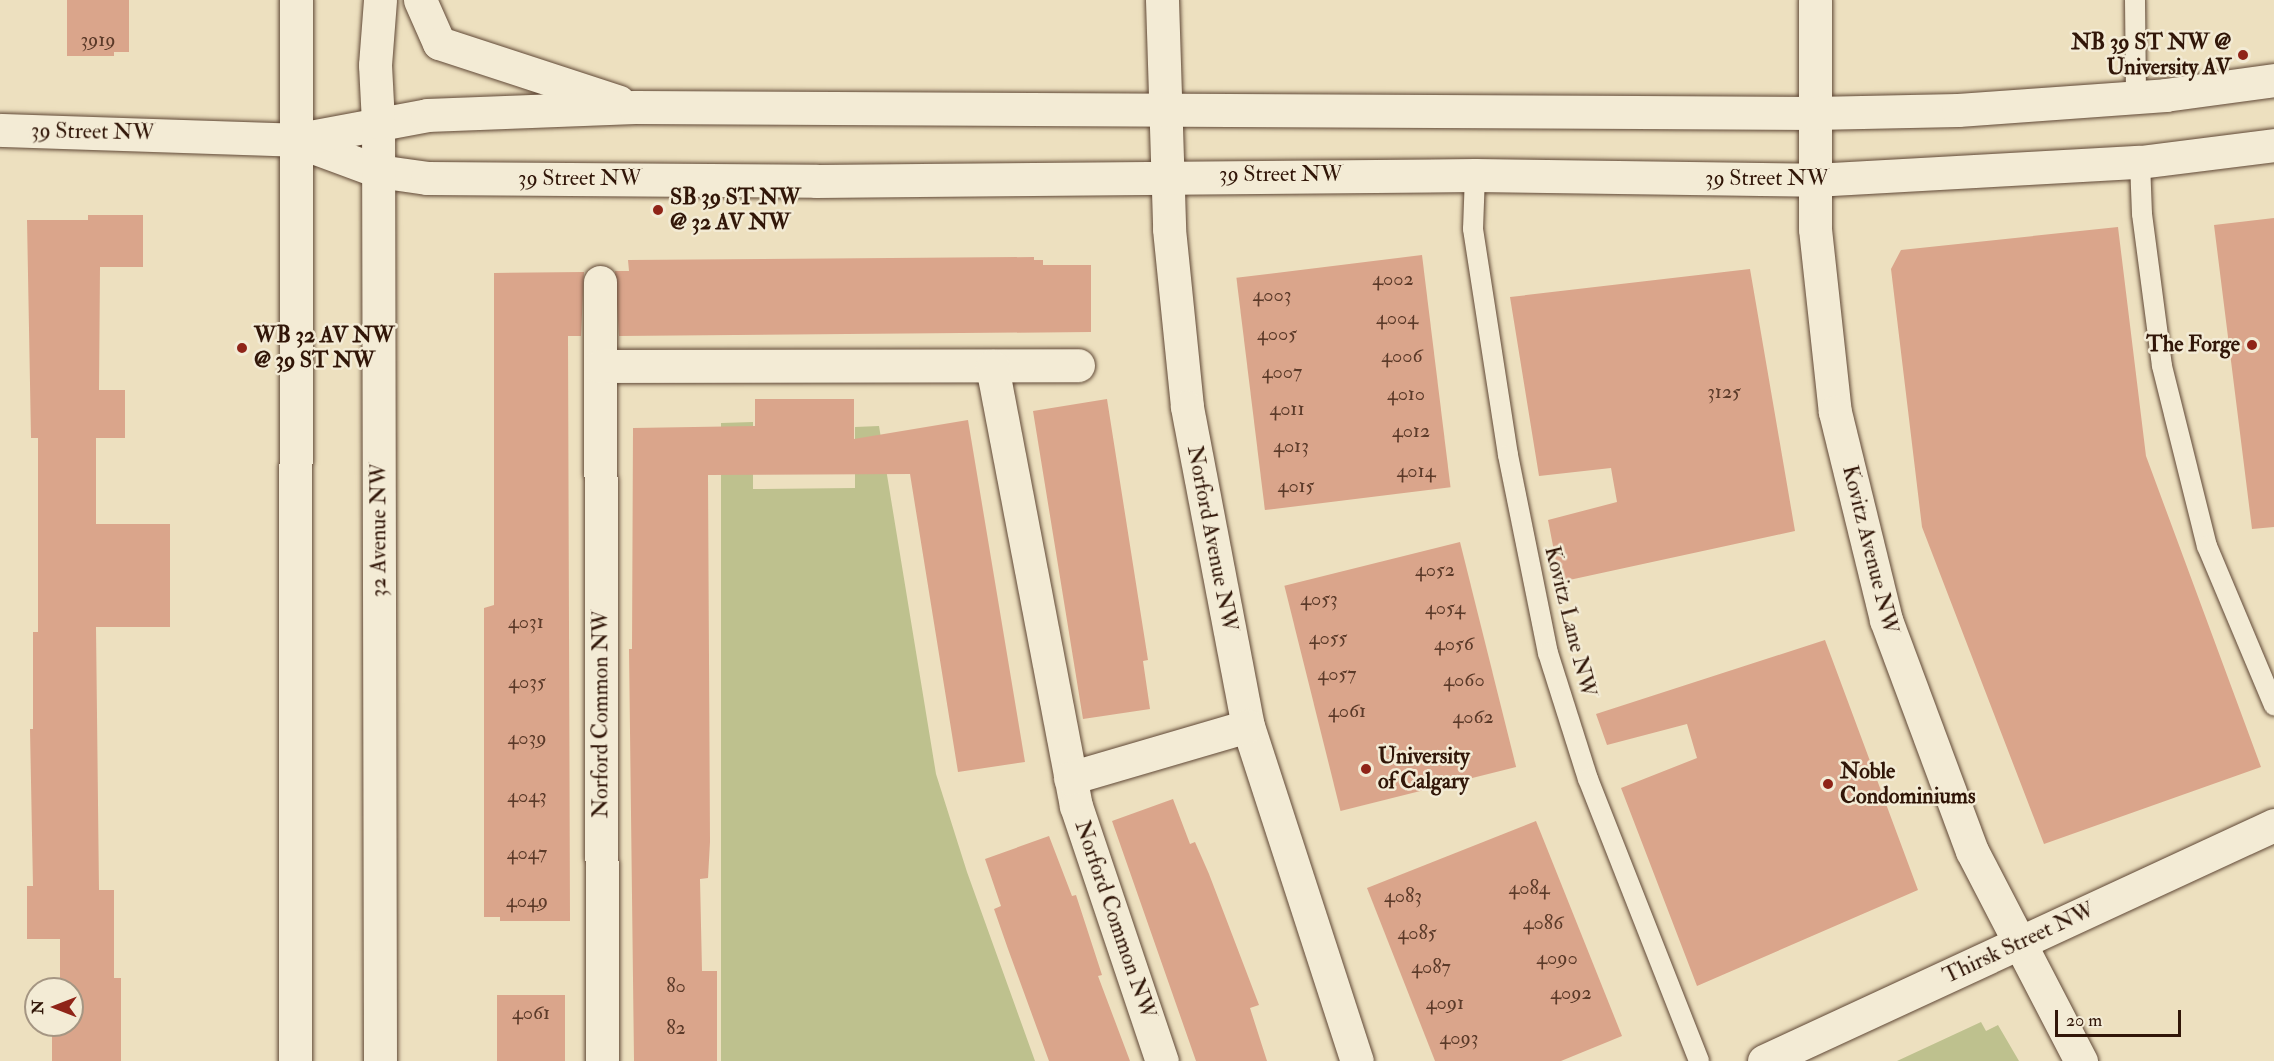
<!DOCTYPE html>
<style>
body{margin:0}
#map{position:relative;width:2274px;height:1061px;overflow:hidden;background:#ede0bf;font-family:"IM FELL Double Pica",serif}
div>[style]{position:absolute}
.green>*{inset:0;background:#bec18e}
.building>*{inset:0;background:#daa58b;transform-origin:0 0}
.roads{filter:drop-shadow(0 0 2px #604836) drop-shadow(0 0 2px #604836)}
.lane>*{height:20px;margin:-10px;padding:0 10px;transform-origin:10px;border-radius:10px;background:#f3ebd5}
.street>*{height:33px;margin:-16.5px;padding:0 16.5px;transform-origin:16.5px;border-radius:16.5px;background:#f3ebd5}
.secondary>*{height:33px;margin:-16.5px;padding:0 16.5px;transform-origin:16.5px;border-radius:16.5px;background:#f3ebd5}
.dots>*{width:16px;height:16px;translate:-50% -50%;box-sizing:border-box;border:3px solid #f3ebd5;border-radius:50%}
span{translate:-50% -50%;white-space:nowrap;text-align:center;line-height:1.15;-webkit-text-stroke:5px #f3ebd5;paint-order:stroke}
.number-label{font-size:20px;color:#5b3a29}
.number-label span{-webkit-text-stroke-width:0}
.poi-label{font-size:22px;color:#311608;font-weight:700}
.right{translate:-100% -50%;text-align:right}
.left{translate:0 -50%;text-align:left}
.street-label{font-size:22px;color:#311608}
.north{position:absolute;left:24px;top:977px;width:60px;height:60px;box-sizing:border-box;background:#f3ebd5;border:2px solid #a59683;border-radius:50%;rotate:270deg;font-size:16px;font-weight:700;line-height:24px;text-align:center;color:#311608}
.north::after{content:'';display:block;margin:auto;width:21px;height:27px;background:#8f2418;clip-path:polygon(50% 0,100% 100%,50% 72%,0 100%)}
.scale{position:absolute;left:2055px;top:1010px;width:126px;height:27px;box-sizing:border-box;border:3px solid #311608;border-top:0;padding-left:8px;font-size:18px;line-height:21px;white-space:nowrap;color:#311608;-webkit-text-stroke:4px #f3ebd5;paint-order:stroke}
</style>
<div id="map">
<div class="green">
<i style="clip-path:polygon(753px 422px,753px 489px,855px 488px,855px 427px,879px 426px,936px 774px,967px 872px,1035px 1061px,721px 1061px,721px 423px)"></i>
<i style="clip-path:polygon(1981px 1022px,1986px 1031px,1998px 1025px,2019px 1061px,1897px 1061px)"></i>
</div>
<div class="building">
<i style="clip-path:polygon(67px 0,129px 0,129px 52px,114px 52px,114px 56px,67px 56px)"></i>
<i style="clip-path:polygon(88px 215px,143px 215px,143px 267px,100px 267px,99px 390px,125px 390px,125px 438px,96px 438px,96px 524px,170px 524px,170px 627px,96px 627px,99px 890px,114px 890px,114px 978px,121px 978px,121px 1061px,52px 1061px,52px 1025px,72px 1025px,72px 989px,60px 989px,60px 939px,27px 939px,27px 886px,33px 886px,30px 729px,33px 729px,33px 632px,38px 632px,38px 438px,31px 438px,27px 220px,88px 220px)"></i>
<i style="clip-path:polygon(2274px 218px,2274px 527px,2252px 529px,2214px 225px)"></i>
<i style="clip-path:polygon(2118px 227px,2146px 456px,2261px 767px,2044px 844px,1922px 527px,1891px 269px,1901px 250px)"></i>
<i style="left:1422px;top:255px;width:234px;height:187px;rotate:83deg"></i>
<i style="clip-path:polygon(1034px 257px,1034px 260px,1043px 260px,1043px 265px,1091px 265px,1091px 332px,619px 336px,615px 271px,629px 271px,628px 260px)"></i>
<i style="clip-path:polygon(1750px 269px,1795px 531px,1560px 582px,1548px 520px,1617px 502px,1611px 468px,1539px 476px,1510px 297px)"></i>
<i style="clip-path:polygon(584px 272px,581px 336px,568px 336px,570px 921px,500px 921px,500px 917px,484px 917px,484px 608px,494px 605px,494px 273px)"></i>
<i style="clip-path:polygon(755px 399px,854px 399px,854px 439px,968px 420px,1025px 762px,958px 772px,910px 474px,708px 475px,710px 842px,708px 878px,700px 879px,702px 971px,717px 971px,717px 1061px,634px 1061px,629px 649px,632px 649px,633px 428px,755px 426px)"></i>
<i style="clip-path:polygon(1107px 399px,1148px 660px,1143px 661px,1150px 709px,1083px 719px,1033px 411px)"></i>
<i style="left:1460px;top:542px;width:232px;height:181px;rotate:76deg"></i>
<i style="clip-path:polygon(1825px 640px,1918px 890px,1697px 986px,1621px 788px,1697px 758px,1687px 724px,1607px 745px,1596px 714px)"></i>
<i style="clip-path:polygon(1173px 799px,1190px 844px,1195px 842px,1209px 874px,1259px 1005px,1250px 1008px,1267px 1061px,1196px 1061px,1112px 821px)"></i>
<i style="clip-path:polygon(1536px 821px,1622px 1036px,1561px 1061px,1435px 1061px,1367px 888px)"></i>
<i style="clip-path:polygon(1049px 836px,1072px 896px,1076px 895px,1102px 975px,1098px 976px,1130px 1061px,1049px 1061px,1008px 949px,994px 909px,1001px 906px,985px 859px)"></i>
<i style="left:565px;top:995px;width:66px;height:68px;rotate:90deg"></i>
</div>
<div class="roads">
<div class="lane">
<i style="left:2135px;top:0;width:97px;rotate:89.4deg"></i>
<i style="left:2140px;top:162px;width:52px;rotate:87.8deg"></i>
<i style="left:2142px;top:214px;width:153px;rotate:82.5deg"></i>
<i style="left:2162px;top:366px;width:186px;rotate:76deg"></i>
<i style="left:2207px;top:546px;width:173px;rotate:67.2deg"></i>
<i style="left:1475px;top:175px;width:54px;rotate:92.1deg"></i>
<i style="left:1473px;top:229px;width:229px;rotate:81.2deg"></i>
<i style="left:1508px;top:455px;width:202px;rotate:78.6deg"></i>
<i style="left:1548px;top:653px;width:132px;rotate:72.4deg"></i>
<i style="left:1588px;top:779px;width:303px;rotate:68.5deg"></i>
</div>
<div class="street">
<i style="left:1162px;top:0;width:229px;rotate:88.2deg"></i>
<i style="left:1169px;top:229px;width:179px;rotate:84.2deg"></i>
<i style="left:1187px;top:407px;width:325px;rotate:79.2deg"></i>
<i style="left:1248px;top:726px;width:352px;rotate:72deg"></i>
<i style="left:1815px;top:0;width:229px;rotate:90deg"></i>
<i style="left:1815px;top:229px;width:184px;rotate:83.8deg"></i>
<i style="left:1835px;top:412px;width:214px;rotate:76.2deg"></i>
<i style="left:1886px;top:620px;width:246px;rotate:69.6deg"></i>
<i style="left:1972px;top:851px;width:237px;rotate:62.6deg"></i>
<i style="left:0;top:130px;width:294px;rotate:1.9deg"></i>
<i style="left:600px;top:282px;width:779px;rotate:89.85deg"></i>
<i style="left:600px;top:366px;width:478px;rotate:-0.1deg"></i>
<i style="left:992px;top:366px;width:448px;rotate:79.2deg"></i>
<i style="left:1076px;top:806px;width:269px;rotate:71.4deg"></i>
<i style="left:1070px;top:778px;width:185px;rotate:-16.3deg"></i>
<i style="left:1764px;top:1061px;width:562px;rotate:-24.83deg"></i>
</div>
<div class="secondary">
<i style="left:420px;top:0;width:47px;rotate:66.2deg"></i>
<i style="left:439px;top:43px;width:189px;rotate:18.1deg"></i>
<i style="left:294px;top:140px;width:90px;rotate:20.3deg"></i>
<i style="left:378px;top:171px;width:49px;rotate:8.1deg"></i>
<i style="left:427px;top:178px;width:389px;rotate:0.4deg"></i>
<i style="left:816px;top:181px;width:659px;rotate:-0.52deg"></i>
<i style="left:1475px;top:175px;width:339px;rotate:0.8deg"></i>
<i style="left:1814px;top:180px;width:326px;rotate:-3.2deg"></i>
<i style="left:2140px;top:162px;width:135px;rotate:-7.2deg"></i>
<i style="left:294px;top:140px;width:135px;rotate:-10.6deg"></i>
<i style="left:427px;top:115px;width:208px;rotate:-2.2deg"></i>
<i style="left:635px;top:107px;width:1179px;rotate:0.29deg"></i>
<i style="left:1814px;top:113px;width:144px;rotate:-1.2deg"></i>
<i style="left:1958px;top:110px;width:208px;rotate:-4.1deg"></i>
<i style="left:2165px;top:95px;width:110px;rotate:-7.8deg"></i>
<i style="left:295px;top:1061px;width:1061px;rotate:-89.95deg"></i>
<i style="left:380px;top:1061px;width:939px;rotate:-90.12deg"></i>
<i style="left:378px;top:122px;width:57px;rotate:-93deg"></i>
<i style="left:375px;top:65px;width:65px;rotate:-85.6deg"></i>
</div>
</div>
<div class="dots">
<i style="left:2243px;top:55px;background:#8f2418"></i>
<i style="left:658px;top:210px;background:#8f2418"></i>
<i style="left:2252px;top:345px;background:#8f2418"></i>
<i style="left:242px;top:348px;background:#8f2418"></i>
<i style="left:1366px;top:769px;background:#8f2418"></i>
<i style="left:1828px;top:784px;background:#8f2418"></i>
</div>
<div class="number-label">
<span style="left:98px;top:39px">3919</span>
<span style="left:1393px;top:278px">4002</span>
<span style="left:1272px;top:294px">4003</span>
<span style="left:1397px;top:317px">4004</span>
<span style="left:1277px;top:333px">4005</span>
<span style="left:1402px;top:355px">4006</span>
<span style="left:1282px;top:371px">4007</span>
<span style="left:1724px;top:391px">3125</span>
<span style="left:1406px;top:393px">4010</span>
<span style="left:1287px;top:408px">4011</span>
<span style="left:1411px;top:430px">4012</span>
<span style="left:1291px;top:445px">4013</span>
<span style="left:1416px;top:470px">4014</span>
<span style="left:1296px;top:485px">4015</span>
<span style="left:1435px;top:569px">4052</span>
<span style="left:1319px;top:598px">4053</span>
<span style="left:1445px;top:607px">4054</span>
<span style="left:526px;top:621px">4031</span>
<span style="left:1328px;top:637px">4055</span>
<span style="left:1454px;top:643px">4056</span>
<span style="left:1337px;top:673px">4057</span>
<span style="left:1464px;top:679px">4060</span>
<span style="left:527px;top:681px">4035</span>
<span style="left:1347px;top:710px">4061</span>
<span style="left:1473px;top:716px">4062</span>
<span style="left:527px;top:737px">4039</span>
<span style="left:527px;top:795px">4043</span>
<span style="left:527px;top:852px">4047</span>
<span style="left:1529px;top:887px">4084</span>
<span style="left:1403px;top:895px">4083</span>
<span style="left:527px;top:900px">4049</span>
<span style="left:1543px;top:922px">4086</span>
<span style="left:1417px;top:932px">4085</span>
<span style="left:1557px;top:957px">4090</span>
<span style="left:1431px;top:966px">4087</span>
<span style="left:676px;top:985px">80</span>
<span style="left:1571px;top:992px">4092</span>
<span style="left:1445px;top:1002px">4091</span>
<span style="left:531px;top:1012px">4061</span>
<span style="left:676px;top:1027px">82</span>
<span style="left:1459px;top:1037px">4093</span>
</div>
<div class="poi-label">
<span class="right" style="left:2231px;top:55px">NB 39 ST NW @<br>University AV</span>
<span class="left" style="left:670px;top:210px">SB 39 ST NW<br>@ 32 AV NW</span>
<span class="left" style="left:254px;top:348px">WB 32 AV NW<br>@ 39 ST NW</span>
<span class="right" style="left:2240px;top:345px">The Forge</span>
<span class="left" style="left:1378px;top:769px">University<br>of Calgary</span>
<span class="left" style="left:1840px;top:784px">Noble<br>Condominiums</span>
</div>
<div class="street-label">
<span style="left:93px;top:132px;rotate:1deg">39 Street NW</span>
<span style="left:1281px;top:175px">39 Street NW</span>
<span style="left:580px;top:179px">39 Street NW</span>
<span style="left:1767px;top:179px">39 Street NW</span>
<span style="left:379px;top:530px;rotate:-90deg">32 Avenue NW</span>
<span style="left:1212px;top:539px;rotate:79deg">Norford Avenue NW</span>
<span style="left:1870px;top:550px;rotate:76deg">Kovitz Avenue NW</span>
<span style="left:1570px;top:622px;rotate:76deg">Kovitz Lane NW</span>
<span style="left:601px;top:714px;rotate:-90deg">Norford Common NW</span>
<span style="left:1115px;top:920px;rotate:71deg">Norford Common NW</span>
<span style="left:2019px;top:943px;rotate:-25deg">Thirsk Street NW</span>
</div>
<div class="north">N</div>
<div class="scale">20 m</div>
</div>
